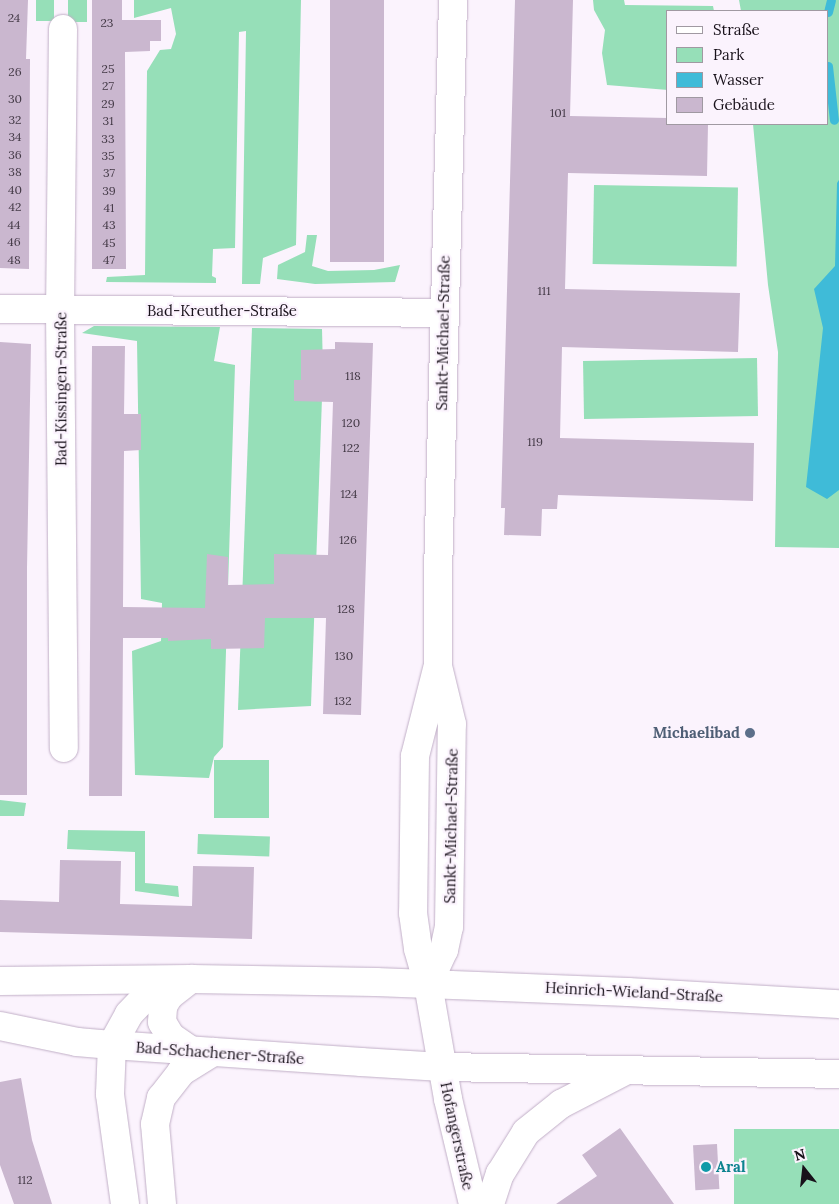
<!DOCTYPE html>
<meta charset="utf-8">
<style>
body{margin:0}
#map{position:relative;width:839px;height:1204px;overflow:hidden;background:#fbf3fd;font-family:Lora,serif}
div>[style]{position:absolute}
.green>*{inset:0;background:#96dfb8;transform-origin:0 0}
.water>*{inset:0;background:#3fbbd8}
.stream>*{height:9px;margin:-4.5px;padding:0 4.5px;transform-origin:4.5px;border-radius:4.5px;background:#3fbbd8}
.building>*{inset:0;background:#cab7cf;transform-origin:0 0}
.roads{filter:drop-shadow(0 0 1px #c1afc7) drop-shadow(0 0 1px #c1afc7)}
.minor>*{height:28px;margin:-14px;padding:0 14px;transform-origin:14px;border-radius:14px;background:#fff}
.major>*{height:28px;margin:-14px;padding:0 14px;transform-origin:14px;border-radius:14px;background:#fff}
.dots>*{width:14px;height:14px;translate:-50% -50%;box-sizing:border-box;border:2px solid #fbf3fd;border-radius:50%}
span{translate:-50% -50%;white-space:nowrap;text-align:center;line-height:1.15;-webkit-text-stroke:4.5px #fbf3fd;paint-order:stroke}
.number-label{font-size:12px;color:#443a47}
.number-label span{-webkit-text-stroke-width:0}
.street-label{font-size:15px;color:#18111a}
.service-label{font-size:15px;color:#4e5e75;font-weight:700}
.right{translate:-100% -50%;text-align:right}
.culture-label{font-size:15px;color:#0d838f;font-weight:700}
.left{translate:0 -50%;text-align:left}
.legend{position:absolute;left:666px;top:10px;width:162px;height:115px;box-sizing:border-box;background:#fbf3fd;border:1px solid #a099a2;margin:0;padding:6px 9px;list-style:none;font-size:15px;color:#18111a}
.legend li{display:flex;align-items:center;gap:10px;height:25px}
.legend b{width:25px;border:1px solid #a099a2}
.north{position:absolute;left:779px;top:1144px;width:50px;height:50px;-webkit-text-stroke:4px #fbf3fd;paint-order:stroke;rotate:344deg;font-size:14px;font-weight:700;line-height:20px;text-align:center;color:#18111a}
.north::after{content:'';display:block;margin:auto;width:18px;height:22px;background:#18111a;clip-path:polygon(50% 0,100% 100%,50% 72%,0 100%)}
</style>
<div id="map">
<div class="green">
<i style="left:36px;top:0;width:18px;height:21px"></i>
<i style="left:68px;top:0;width:19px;height:22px"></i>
<i style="clip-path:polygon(134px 0,301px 0,296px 245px,263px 258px,260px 284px,242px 284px,246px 31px,239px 32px,235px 248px,213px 249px,212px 276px,216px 278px,216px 283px,106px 282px,107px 277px,145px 275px,147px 71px,160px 50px,171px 49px,176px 34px,171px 8px,134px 18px)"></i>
<i style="clip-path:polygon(593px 0,624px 0,625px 5px,713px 6px,714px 11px,668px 11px,668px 90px,607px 85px,602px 53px,605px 30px,594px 10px)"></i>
<i style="clip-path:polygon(739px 0,839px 0,839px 548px,775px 547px,778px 352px,768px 285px,753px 124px,828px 124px,828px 11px,741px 11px)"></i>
<i style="left:594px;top:185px;width:144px;height:79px;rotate:1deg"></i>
<i style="clip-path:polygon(307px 235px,317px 235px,312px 266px,328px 271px,374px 270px,400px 265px,395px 282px,315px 284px,277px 279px,278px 265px,305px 252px)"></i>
<i style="clip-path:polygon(94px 326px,220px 327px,214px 361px,235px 365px,223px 747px,214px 757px,209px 778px,135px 775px,132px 651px,161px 641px,162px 603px,141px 599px,137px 341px,82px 333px)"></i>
<i style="clip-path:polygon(252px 328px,322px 329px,323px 370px,311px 706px,238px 710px)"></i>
<i style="left:757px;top:358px;width:58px;height:174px;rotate:89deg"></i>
<i style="left:214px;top:760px;width:55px;height:58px"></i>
<i style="clip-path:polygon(0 800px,26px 803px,24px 816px,0 816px)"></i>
<i style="clip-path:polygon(68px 830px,145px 831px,145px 883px,178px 886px,179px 897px,135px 891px,135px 852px,67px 849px)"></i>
<i style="left:198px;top:834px;width:72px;height:20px;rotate:2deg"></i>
<i style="left:734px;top:1129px;width:105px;height:75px"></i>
</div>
<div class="water">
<i style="clip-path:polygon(839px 180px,839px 490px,827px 499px,806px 487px,823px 328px,814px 289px,835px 266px,837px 183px)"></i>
</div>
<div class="stream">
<i style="left:828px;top:12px;width:12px;rotate:-76deg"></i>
<i style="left:828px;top:66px;width:54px;rotate:83.7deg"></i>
</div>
<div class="building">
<i style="clip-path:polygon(0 0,28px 0,26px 59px,30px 59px,29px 269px,0 268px)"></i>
<i style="clip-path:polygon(92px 0,122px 0,122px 20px,161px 20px,161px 41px,150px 41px,150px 51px,125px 52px,126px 269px,92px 269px)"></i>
<i style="left:330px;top:0;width:54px;height:262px"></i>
<i style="clip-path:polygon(515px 0,573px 0,570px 116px,668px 118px,668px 124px,708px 124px,707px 176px,568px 173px,565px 289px,740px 293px,738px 352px,562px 347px,560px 438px,754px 443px,753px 501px,558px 495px,557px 509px,542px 509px,541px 536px,504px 535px,505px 508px,501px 508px)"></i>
<i style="clip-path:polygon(0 342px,31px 344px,27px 569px,27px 795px,0 795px)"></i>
<i style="clip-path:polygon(335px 342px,373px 343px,361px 715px,323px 714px,326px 618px,265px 618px,264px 648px,211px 649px,211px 639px,168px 641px,168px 638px,123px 638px,122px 796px,89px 796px,92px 346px,125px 346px,124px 414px,141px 414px,141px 450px,124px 451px,123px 607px,205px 608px,207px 554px,228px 557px,228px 585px,274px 584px,274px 554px,328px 555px,333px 402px,294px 401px,294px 380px,301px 380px,301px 350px,335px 349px)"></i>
<i style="clip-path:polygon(60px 860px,121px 861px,120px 904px,192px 906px,193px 866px,254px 867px,252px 939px,0 932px,0 900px,59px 902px)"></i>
<i style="clip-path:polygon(21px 1078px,32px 1140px,52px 1204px,14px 1204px,0 1165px,0 1082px)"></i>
<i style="clip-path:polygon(620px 1128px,674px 1204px,556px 1204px,597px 1176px,582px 1155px)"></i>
<i style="left:717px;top:1144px;width:45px;height:24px;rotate:87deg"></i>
</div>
<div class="roads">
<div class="minor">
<i style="left:63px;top:29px;width:281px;rotate:90.6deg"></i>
<i style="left:60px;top:310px;width:438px;rotate:89.5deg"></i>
<i style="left:0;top:309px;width:443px;rotate:0.5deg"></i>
<i style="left:437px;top:669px;width:90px;rotate:104.2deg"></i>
<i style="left:415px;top:756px;width:157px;rotate:90.7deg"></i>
<i style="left:413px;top:913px;width:36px;rotate:82deg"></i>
<i style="left:418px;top:949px;width:36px;rotate:74deg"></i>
<i style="left:428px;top:984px;width:117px;rotate:80.1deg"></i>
<i style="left:448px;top:1099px;width:108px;rotate:76.6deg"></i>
<i style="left:428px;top:984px;width:38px;rotate:-65deg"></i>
<i style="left:444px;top:950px;width:24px;rotate:-78deg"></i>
<i style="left:449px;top:927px;width:203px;rotate:-89.2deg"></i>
<i style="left:452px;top:724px;width:60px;rotate:-103.6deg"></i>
<i style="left:438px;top:666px;width:92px;rotate:-90deg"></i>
<i style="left:438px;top:574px;width:574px;rotate:-88.5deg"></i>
<i style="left:125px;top:1204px;width:111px;rotate:-97.8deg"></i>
<i style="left:110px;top:1094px;width:49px;rotate:-87.7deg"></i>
<i style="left:112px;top:1045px;width:35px;rotate:-61deg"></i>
<i style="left:129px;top:1014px;width:32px;rotate:-46deg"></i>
<i style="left:151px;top:991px;width:34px;rotate:-17deg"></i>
<i style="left:162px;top:1204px;width:80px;rotate:-95deg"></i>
<i style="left:155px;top:1124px;width:27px;rotate:-77deg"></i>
<i style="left:161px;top:1098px;width:33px;rotate:-52deg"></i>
<i style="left:181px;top:1072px;width:38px;rotate:-32deg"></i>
<i style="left:490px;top:1204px;width:32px;rotate:-72deg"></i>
<i style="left:500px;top:1174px;width:49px;rotate:-58.2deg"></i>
<i style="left:526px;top:1132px;width:45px;rotate:-38.7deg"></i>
<i style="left:561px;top:1104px;width:74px;rotate:-27.3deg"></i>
</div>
<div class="major">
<i style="left:0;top:981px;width:191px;rotate:-0.6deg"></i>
<i style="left:191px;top:979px;width:185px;rotate:0.9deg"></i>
<i style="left:376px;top:982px;width:252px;rotate:2.3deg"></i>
<i style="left:628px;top:992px;width:211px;rotate:3.3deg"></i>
<i style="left:0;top:1026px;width:79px;rotate:11.7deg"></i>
<i style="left:77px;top:1042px;width:35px;rotate:5deg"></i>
<i style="left:112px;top:1045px;width:250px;rotate:3.9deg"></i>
<i style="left:361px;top:1062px;width:81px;rotate:3.5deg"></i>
<i style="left:442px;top:1067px;width:397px;rotate:1deg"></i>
<i style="left:189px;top:1049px;width:22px;rotate:-146deg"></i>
<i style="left:171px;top:1037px;width:17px;rotate:-121deg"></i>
<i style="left:162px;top:1022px;width:16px;rotate:-86deg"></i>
<i style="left:163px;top:1006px;width:12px;rotate:-59deg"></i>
<i style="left:169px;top:996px;width:28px;rotate:-38deg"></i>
</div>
</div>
<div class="dots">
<i style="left:750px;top:733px;background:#5c6f8a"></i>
<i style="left:706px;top:1167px;background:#0f9aa8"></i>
</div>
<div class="number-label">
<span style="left:14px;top:18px">24</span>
<span style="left:107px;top:23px">23</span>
<span style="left:108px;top:69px">25</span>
<span style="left:15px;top:72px">26</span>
<span style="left:108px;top:86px">27</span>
<span style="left:15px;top:99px">30</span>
<span style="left:108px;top:104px">29</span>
<span style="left:558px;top:113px">101</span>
<span style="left:15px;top:120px">32</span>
<span style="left:108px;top:121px">31</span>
<span style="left:15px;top:137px">34</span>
<span style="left:108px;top:139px">33</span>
<span style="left:15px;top:155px">36</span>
<span style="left:108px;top:156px">35</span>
<span style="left:15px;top:172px">38</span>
<span style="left:109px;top:173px">37</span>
<span style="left:15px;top:190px">40</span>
<span style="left:109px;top:191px">39</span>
<span style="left:15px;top:207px">42</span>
<span style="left:109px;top:208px">41</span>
<span style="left:14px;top:225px">44</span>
<span style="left:109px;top:225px">43</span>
<span style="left:14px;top:242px">46</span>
<span style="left:109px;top:243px">45</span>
<span style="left:14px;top:260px">48</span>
<span style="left:109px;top:260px">47</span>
<span style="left:544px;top:291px">111</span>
<span style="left:353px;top:376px">118</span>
<span style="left:351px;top:423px">120</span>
<span style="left:535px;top:442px">119</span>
<span style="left:351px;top:448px">122</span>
<span style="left:349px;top:494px">124</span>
<span style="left:348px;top:540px">126</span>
<span style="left:346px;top:609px">128</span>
<span style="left:344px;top:656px">130</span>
<span style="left:343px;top:701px">132</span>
<span style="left:25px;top:1180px">112</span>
</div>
<div class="street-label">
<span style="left:222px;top:311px">Bad-Kreuther-Straße</span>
<span style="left:443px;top:333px;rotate:-89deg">Sankt-Michael-Straße</span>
<span style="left:61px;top:389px;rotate:-90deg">Bad-Kissingen-Straße</span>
<span style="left:451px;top:826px;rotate:-89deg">Sankt-Michael-Straße</span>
<span style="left:634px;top:992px;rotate:3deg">Heinrich-Wieland-Straße</span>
<span style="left:220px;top:1053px;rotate:4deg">Bad-Schachener-Straße</span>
<span style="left:457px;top:1136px;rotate:78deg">Hofangerstraße</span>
</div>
<div class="service-label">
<span class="right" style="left:740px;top:733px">Michaelibad</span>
</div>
<div class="culture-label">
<span class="left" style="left:716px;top:1167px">Aral</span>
</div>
<ul class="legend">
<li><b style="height:6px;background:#fff"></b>Straße</li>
<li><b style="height:14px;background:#96dfb8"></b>Park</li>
<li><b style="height:14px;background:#3fbbd8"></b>Wasser</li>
<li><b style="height:14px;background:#cab7cf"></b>Gebäude</li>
</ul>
<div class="north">N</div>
</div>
